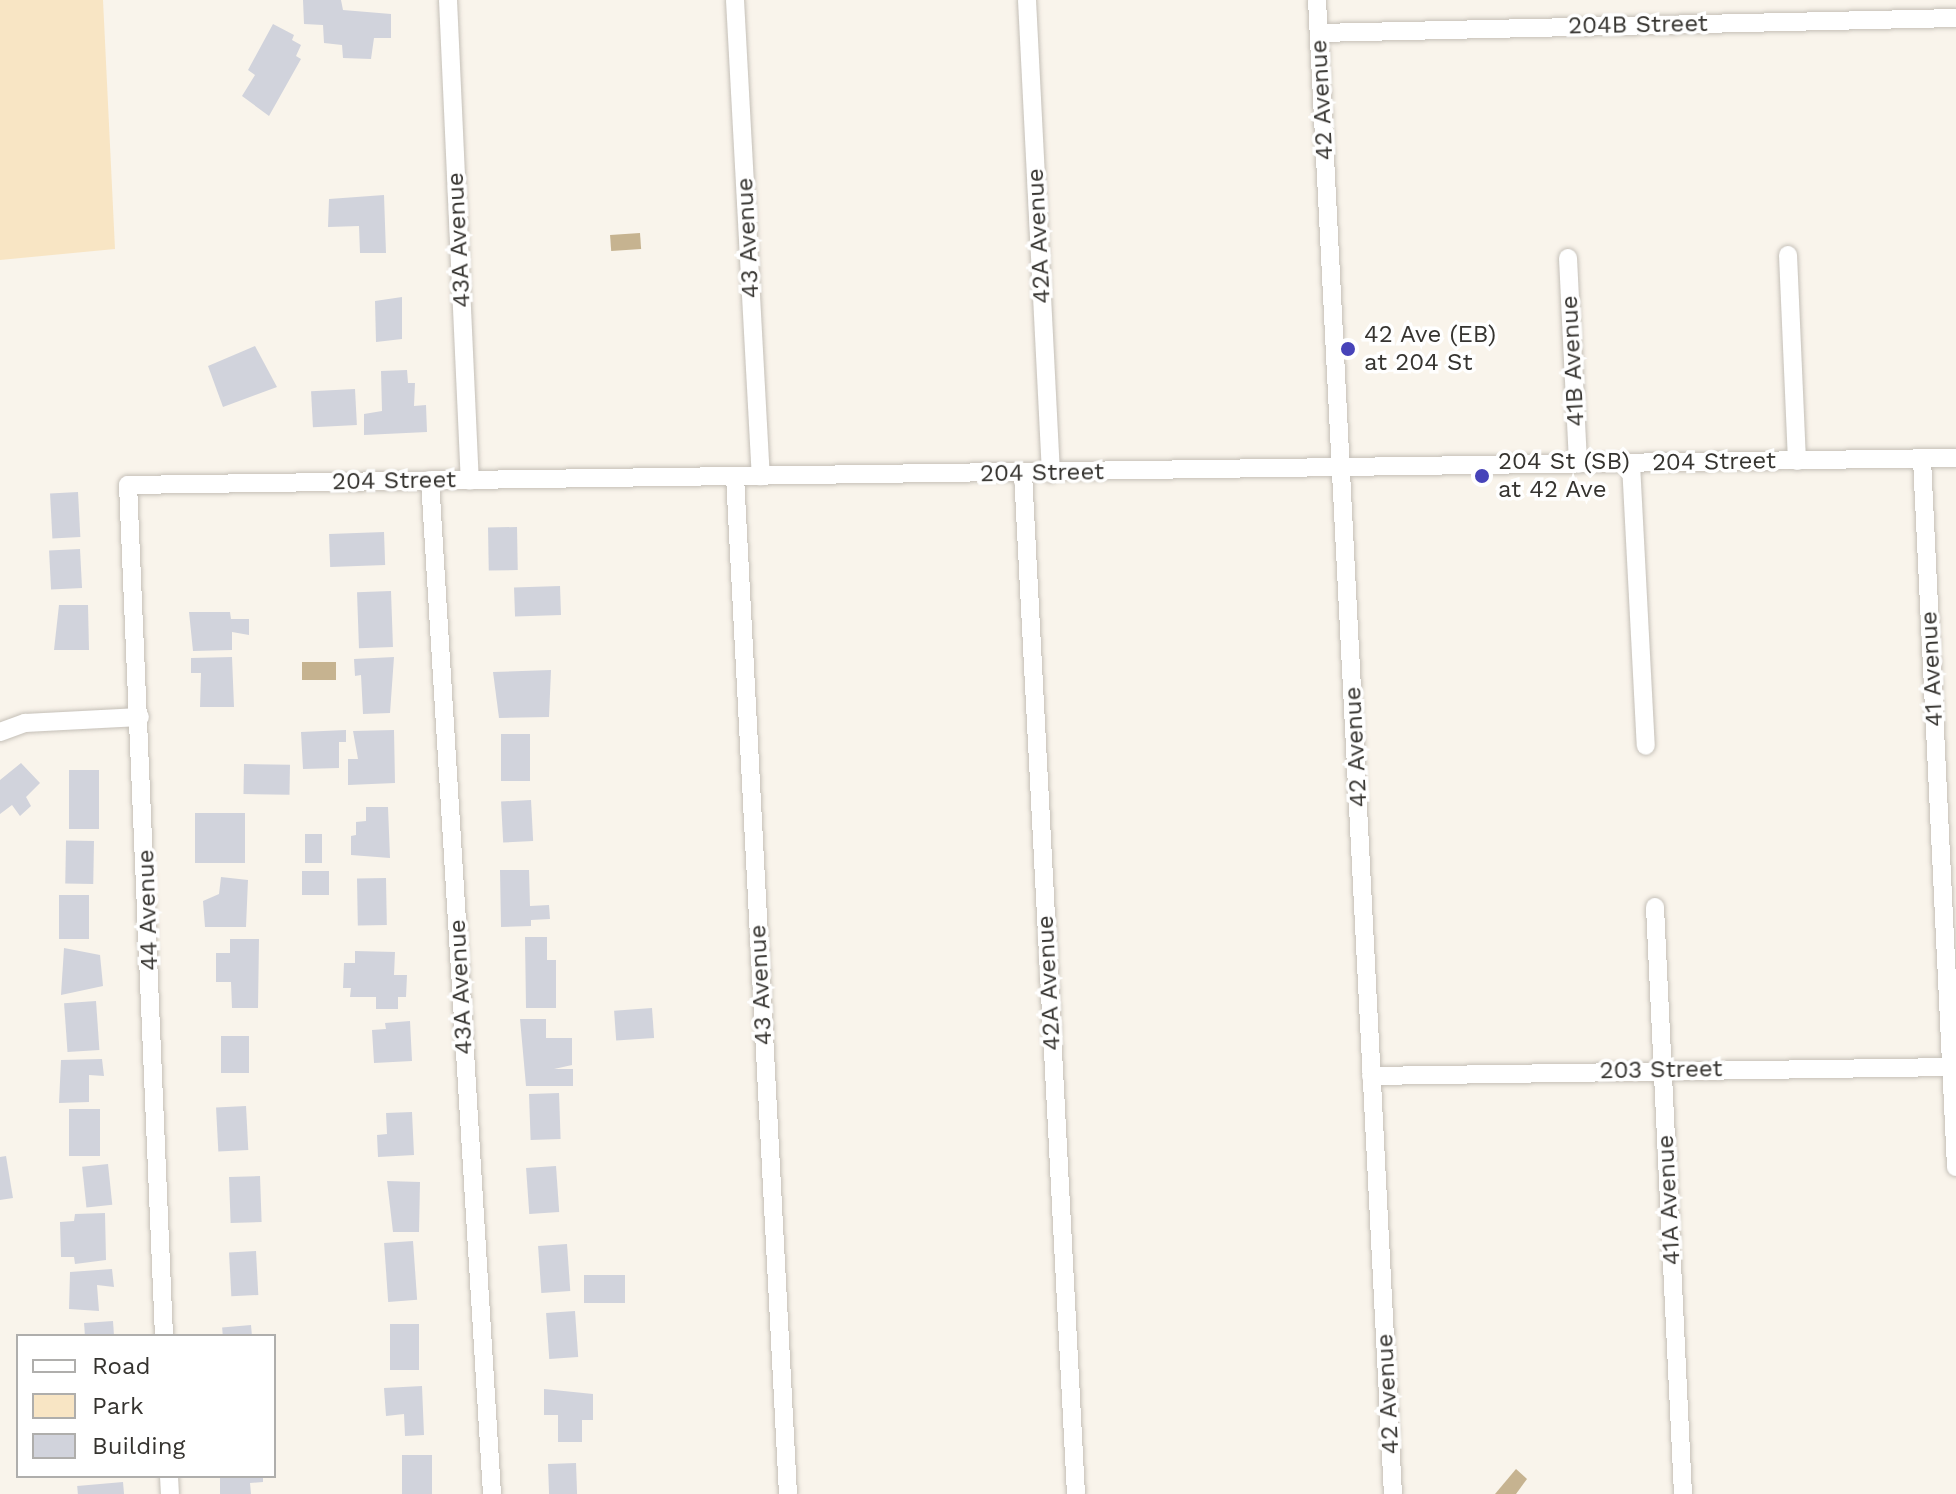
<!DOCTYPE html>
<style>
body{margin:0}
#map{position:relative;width:1956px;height:1494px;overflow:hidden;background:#f9f4eb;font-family:"Work Sans",sans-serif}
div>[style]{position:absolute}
.green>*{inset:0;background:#f8e5c4}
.water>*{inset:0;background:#c6b390;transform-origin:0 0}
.building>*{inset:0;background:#d1d3dc;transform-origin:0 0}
.roads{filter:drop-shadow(0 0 2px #c4bfb7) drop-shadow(0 0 2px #c4bfb7)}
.minor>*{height:18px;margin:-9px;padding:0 9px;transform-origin:9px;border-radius:9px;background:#fff}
.dots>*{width:22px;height:22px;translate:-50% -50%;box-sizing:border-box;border:4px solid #fff;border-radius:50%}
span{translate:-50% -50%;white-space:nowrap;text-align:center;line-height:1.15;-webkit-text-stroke:7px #fff;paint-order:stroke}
.street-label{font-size:24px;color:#363430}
.poi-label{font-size:24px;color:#363430}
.left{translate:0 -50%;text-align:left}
.legend{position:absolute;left:16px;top:1334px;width:260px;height:144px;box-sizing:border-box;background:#fff;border:2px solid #afaeac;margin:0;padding:10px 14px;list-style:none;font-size:24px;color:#363430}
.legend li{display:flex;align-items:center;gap:16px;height:40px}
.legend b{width:40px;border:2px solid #afaeac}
</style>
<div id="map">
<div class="green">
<i style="clip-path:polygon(0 0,103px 0,115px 249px,0 260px)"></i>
</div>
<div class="water">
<i style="left:640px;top:233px;width:16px;height:30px;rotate:86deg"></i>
<i style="left:302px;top:662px;width:34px;height:18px"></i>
<i style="clip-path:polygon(1516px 1469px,1527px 1479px,1516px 1494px,1495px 1494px)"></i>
</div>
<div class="building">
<i style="clip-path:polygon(303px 0,341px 0,343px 10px,391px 14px,391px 38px,374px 38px,371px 59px,343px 58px,342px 45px,324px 43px,323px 25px,304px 24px)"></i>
<i style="clip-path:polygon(273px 24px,294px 35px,292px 40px,301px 45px,296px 56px,301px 59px,269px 116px,242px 96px,255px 75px,248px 70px)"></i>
<i style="clip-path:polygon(384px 195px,386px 253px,360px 253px,359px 226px,328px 227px,329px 199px)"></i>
<i style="clip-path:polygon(402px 297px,402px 339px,376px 342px,375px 301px)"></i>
<i style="clip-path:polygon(255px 346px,277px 387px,223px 407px,208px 366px)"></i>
<i style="clip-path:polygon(407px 370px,408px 383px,415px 383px,414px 406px,426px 405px,427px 432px,364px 435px,364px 414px,382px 411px,381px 371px)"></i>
<i style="left:355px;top:389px;width:36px;height:44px;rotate:87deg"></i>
<i style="left:78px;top:492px;width:45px;height:28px;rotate:87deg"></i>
<i style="left:517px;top:527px;width:43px;height:29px;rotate:89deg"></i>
<i style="left:384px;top:532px;width:33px;height:55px;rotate:88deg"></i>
<i style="left:80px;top:549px;width:39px;height:31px;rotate:87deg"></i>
<i style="left:560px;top:586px;width:29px;height:46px;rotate:88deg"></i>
<i style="left:391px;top:591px;width:56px;height:34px;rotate:88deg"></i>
<i style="clip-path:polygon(59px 605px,88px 605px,89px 650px,54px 650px)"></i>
<i style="clip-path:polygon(189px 612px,230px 612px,231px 619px,249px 619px,249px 635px,232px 632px,232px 650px,193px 651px)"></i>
<i style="clip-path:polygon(232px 657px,234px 707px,200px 707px,201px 673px,191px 673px,191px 658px)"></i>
<i style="clip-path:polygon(394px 657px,390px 713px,363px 714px,361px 675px,355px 676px,354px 659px)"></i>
<i style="clip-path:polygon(551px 670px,549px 717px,499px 718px,493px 672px)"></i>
<i style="clip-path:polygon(346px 730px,346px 742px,339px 742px,339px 768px,303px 769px,301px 732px)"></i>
<i style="clip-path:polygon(394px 730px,395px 783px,348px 785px,348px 759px,358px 759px,353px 731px)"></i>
<i style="left:501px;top:734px;width:29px;height:47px"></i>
<i style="clip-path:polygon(21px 763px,40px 783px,26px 797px,31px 806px,20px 816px,12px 805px,0 814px,0 780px)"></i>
<i style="left:244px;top:764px;width:46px;height:30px;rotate:1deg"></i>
<i style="left:69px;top:770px;width:30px;height:59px"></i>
<i style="left:531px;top:800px;width:41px;height:30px;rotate:87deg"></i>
<i style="clip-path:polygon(366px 807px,388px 807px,390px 858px,351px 855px,351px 836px,356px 835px,356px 822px,366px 821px)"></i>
<i style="left:195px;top:813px;width:50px;height:50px"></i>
<i style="left:305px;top:834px;width:17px;height:29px"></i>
<i style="left:94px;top:841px;width:43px;height:28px;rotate:91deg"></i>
<i style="clip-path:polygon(500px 870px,529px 870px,530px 906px,549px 905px,550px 919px,531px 920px,531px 926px,501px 927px)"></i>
<i style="left:302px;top:871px;width:27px;height:24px"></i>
<i style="clip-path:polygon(221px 877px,248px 880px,246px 927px,205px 927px,203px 901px,219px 894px)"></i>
<i style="left:386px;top:878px;width:47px;height:29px;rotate:89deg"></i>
<i style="left:89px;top:895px;width:44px;height:30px;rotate:90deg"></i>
<i style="clip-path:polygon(525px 937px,547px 937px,547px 960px,556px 960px,556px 1008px,526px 1008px)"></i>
<i style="clip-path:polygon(230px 939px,259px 939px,258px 1008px,232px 1008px,231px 982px,216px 982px,216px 953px,230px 953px)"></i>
<i style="clip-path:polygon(64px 948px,100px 955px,103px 986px,61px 995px)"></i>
<i style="clip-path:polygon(355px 951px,395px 952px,394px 975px,407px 975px,406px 997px,398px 997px,398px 1009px,376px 1009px,376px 997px,350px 997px,351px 988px,343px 988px,344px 963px,355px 963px)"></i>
<i style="left:96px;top:1001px;width:49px;height:32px;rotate:86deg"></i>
<i style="left:652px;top:1008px;width:30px;height:38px;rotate:86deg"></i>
<i style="clip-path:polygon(520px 1019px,546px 1019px,546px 1038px,572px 1038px,572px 1065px,554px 1069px,573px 1069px,573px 1086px,526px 1086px)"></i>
<i style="clip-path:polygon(410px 1021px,412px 1061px,374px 1063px,372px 1030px,386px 1029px,385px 1023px)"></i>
<i style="left:221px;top:1036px;width:28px;height:37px"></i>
<i style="clip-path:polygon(102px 1059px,104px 1076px,89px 1075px,89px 1102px,59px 1103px,61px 1060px)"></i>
<i style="left:559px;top:1093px;width:46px;height:30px;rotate:88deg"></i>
<i style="left:246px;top:1106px;width:44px;height:30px;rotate:87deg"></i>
<i style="left:69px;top:1109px;width:31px;height:47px"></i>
<i style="clip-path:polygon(412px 1112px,414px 1155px,378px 1157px,377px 1135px,387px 1134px,386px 1113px)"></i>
<i style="clip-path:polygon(6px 1156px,13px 1198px,0 1200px,0 1157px)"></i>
<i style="left:108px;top:1164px;width:41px;height:26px;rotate:84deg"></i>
<i style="left:556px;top:1166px;width:46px;height:30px;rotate:86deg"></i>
<i style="left:260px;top:1176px;width:46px;height:31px;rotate:88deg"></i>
<i style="clip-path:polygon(387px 1181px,420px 1182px,419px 1232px,393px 1232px)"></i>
<i style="clip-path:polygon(105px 1213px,106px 1260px,75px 1264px,74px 1257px,61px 1257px,60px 1222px,74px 1221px,75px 1214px)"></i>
<i style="left:413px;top:1241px;width:59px;height:29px;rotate:86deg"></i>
<i style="left:567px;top:1244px;width:47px;height:29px;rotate:86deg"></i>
<i style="left:256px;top:1251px;width:44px;height:27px;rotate:87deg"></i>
<i style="clip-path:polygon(112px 1269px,114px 1287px,97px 1285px,99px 1311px,69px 1309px,70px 1272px)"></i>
<i style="left:625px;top:1275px;width:28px;height:41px;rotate:90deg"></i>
<i style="left:575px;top:1311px;width:46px;height:29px;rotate:86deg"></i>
<i style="left:113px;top:1321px;width:15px;height:29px;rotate:86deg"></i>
<i style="left:390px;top:1324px;width:29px;height:46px"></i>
<i style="left:251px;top:1325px;width:11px;height:29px;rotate:85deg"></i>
<i style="clip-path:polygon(422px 1386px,424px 1435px,405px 1436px,404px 1414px,386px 1416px,384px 1388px)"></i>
<i style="clip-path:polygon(544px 1389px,593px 1394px,593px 1420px,582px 1420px,582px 1442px,558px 1442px,558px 1415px,544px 1415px)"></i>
<i style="left:432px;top:1455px;width:39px;height:30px;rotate:90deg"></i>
<i style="left:576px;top:1463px;width:31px;height:28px;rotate:88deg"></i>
<i style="clip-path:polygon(220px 1476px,263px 1476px,263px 1482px,250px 1483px,251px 1494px,220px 1494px)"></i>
<i style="left:123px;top:1482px;width:12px;height:46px;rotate:85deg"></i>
</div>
<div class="roads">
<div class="minor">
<i style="left:448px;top:0;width:481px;rotate:87.4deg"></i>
<i style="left:735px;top:0;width:477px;rotate:86.9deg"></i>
<i style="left:1027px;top:0;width:474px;rotate:87.1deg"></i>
<i style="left:1317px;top:0;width:1496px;rotate:87.09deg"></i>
<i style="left:1319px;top:33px;width:637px;rotate:-1.35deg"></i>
<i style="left:1788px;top:255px;width:206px;rotate:87.5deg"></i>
<i style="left:1568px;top:258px;width:206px;rotate:87.2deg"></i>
<i style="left:1922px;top:459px;width:709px;rotate:87.25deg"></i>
<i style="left:1631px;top:464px;width:282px;rotate:87deg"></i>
<i style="left:1023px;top:473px;width:1022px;rotate:87.03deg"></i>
<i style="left:735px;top:476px;width:1019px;rotate:87.02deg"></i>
<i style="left:430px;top:480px;width:1016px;rotate:86.5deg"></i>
<i style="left:0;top:732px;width:27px;rotate:-20deg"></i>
<i style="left:25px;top:723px;width:115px;rotate:-3deg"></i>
<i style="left:1655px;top:907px;width:588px;rotate:87.27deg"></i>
<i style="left:1371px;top:1076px;width:579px;rotate:-0.89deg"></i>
<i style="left:164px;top:1336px;width:852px;rotate:-92.42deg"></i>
<i style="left:128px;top:485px;width:1828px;rotate:-0.85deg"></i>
<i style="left:169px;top:1476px;width:18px;rotate:87deg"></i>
</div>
</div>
<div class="dots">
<i style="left:1348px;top:349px;background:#4743b9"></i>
<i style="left:1482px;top:476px;background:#4743b9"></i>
</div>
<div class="street-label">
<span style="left:1638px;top:25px;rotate:-1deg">204B Street</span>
<span style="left:1322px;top:100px;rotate:-93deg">42 Avenue</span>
<span style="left:1039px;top:236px;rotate:-93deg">42A Avenue</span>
<span style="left:748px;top:238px;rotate:-93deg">43 Avenue</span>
<span style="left:459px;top:240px;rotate:-93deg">43A Avenue</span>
<span style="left:1573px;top:361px;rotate:-93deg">41B Avenue</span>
<span style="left:1714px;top:462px;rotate:-1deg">204 Street</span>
<span style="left:1042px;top:473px;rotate:-1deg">204 Street</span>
<span style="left:394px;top:481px;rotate:-1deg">204 Street</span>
<span style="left:1932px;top:669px;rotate:-93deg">41 Avenue</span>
<span style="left:1356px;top:747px;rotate:-93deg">42 Avenue</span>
<span style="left:148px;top:910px;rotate:-92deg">44 Avenue</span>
<span style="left:1049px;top:983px;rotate:-93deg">42A Avenue</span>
<span style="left:761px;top:985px;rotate:-93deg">43 Avenue</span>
<span style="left:461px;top:987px;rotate:-93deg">43A Avenue</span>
<span style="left:1661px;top:1070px;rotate:-1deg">203 Street</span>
<span style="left:1669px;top:1200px;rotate:-93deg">41A Avenue</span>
<span style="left:1388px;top:1394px;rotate:-93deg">42 Avenue</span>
</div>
<div class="poi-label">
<span class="left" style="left:1364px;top:349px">42 Ave (EB)<br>at 204 St</span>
<span class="left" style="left:1498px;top:476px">204 St (SB)<br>at 42 Ave</span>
</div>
<ul class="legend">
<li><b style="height:10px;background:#fff"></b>Road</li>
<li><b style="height:22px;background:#f8e5c4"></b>Park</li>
<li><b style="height:22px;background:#d1d3dc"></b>Building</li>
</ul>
</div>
